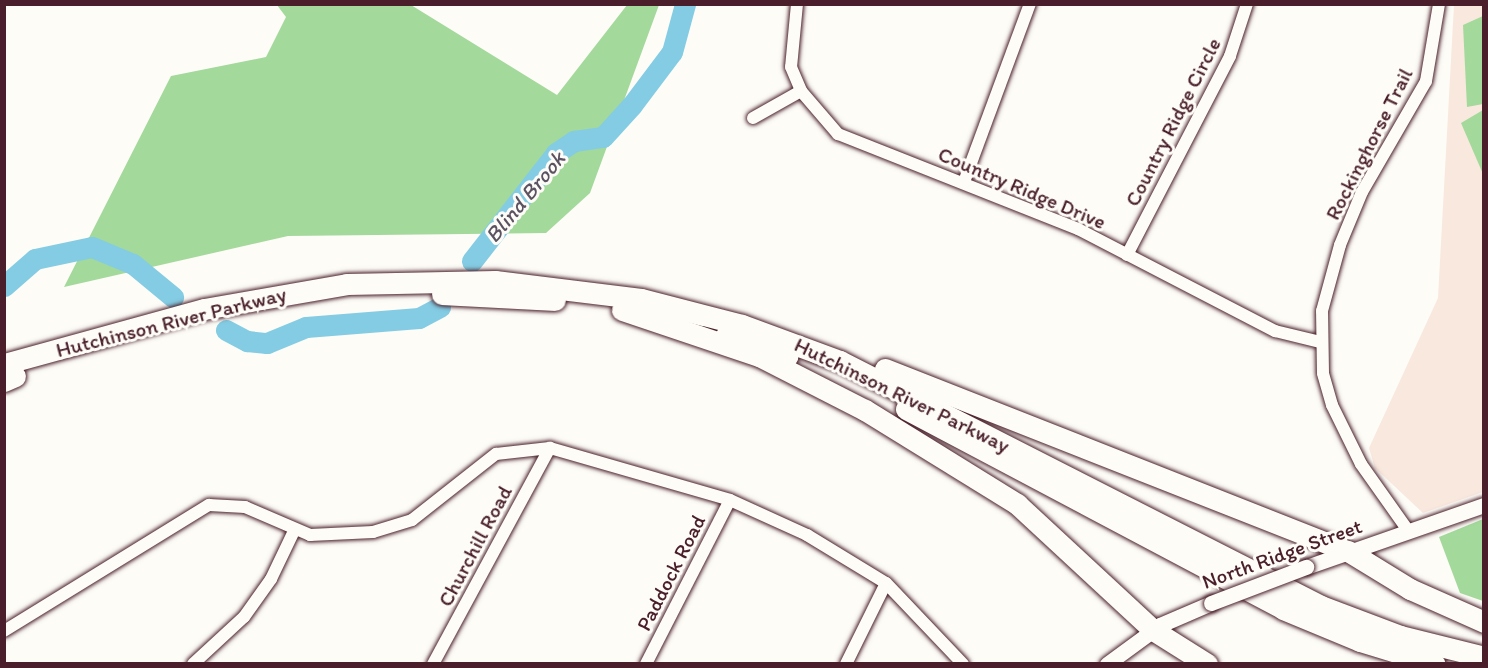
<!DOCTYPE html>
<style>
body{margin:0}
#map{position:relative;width:1488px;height:668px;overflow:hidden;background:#fdfcf7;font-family:Itim,sans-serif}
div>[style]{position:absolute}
.built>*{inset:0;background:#f9e8de}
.green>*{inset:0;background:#a4d99c}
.river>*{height:21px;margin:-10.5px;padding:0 10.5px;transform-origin:10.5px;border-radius:10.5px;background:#83cce3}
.roads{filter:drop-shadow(0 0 2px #4a1f2b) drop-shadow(0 0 2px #4a1f2b)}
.minor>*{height:12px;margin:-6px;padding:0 6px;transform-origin:6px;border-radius:6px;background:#fdfcf7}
.tertiary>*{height:15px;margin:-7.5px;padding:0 7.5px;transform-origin:7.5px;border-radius:7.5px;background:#fdfcf7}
.motorway>*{height:21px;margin:-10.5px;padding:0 10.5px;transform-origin:10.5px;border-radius:10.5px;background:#fdfcf7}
.bridges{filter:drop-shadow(0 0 2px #4a1f2b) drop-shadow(0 0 2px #4a1f2b)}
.tertiary-bridge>*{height:15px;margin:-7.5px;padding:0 7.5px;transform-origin:7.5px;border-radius:7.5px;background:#fdfcf7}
span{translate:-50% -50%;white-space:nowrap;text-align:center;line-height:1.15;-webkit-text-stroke:6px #fdfcf7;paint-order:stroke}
.street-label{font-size:21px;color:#4a1f2b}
.water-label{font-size:22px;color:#5b5362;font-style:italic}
.frame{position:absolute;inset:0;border:6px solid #4a1f2b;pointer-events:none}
</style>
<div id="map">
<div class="built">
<i style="clip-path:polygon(1454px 5px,1483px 5px,1483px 492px,1423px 513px,1375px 468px,1369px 448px,1438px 298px)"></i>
</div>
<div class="green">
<i style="clip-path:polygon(277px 5px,411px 5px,557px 95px,627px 5px,659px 5px,590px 193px,546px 233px,288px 236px,64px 287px,171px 76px,266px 57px,286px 17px)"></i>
<i style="clip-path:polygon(1483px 16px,1483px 104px,1467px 107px,1463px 25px)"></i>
<i style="clip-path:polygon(1483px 110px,1483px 174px,1461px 123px)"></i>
<i style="clip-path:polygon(1483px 519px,1483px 601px,1460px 593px,1439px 537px)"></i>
</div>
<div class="river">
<i style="left:472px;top:261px;width:137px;rotate:-52.1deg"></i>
<i style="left:556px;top:153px;width:22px;rotate:-34deg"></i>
<i style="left:574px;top:141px;width:29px;rotate:-8deg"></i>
<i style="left:603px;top:137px;width:43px;rotate:-47.8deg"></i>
<i style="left:632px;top:105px;width:66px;rotate:-53deg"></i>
<i style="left:672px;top:52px;width:50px;rotate:-74.8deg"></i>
<i style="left:4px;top:286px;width:41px;rotate:-41.1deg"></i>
<i style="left:35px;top:259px;width:58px;rotate:-11.9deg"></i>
<i style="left:92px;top:247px;width:44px;rotate:22.5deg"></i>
<i style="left:133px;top:264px;width:52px;rotate:39.5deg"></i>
<i style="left:226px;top:330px;width:24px;rotate:28deg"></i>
<i style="left:247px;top:341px;width:20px;rotate:6deg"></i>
<i style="left:267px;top:343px;width:42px;rotate:-22.3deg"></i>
<i style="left:306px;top:327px;width:113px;rotate:-4.6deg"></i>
<i style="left:419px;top:318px;width:24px;rotate:-28deg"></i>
</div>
<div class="roads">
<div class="minor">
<i style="left:797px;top:4px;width:63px;rotate:95.4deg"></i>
<i style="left:791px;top:67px;width:26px;rotate:67deg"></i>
<i style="left:801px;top:91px;width:57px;rotate:49.3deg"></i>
<i style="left:838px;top:134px;width:258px;rotate:21.6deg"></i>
<i style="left:1078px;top:229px;width:222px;rotate:27.4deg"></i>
<i style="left:1275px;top:331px;width:46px;rotate:13.7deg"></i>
<i style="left:753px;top:118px;width:55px;rotate:-29.4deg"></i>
<i style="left:964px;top:182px;width:190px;rotate:-69.7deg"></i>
<i style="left:1127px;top:255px;width:224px;rotate:-62.6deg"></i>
<i style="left:1230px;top:56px;width:55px;rotate:-71.9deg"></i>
<i style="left:1407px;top:529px;width:80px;rotate:-125.3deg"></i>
<i style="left:1361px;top:464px;width:66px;rotate:-116.2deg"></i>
<i style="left:1332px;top:405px;width:33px;rotate:-106deg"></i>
<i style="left:1323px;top:373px;width:62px;rotate:-90.9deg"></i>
<i style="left:1322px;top:311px;width:68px;rotate:-74.7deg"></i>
<i style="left:1340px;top:245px;width:57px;rotate:-67.5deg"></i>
<i style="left:1362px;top:192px;width:128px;rotate:-60deg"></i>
<i style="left:1426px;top:81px;width:78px;rotate:-80.4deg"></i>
<i style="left:4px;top:631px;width:241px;rotate:-31.6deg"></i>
<i style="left:209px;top:505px;width:36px;rotate:3deg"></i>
<i style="left:245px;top:507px;width:71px;rotate:23.3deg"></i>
<i style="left:310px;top:535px;width:63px;rotate:-2.7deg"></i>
<i style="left:373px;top:532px;width:41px;rotate:-17.1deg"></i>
<i style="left:412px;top:520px;width:107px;rotate:-38.2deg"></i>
<i style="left:496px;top:454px;width:54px;rotate:-6.3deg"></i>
<i style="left:550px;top:448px;width:187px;rotate:16.1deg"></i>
<i style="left:730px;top:500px;width:85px;rotate:24.4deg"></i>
<i style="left:807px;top:535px;width:92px;rotate:31.3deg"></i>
<i style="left:886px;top:583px;width:112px;rotate:46.5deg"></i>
<i style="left:193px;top:664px;width:69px;rotate:-42.7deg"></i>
<i style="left:244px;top:617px;width:47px;rotate:-54.6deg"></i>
<i style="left:271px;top:579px;width:55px;rotate:-64.4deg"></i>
<i style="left:433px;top:664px;width:246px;rotate:-61.6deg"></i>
<i style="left:646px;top:664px;width:184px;rotate:-62.9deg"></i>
<i style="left:846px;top:664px;width:90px;rotate:-63.7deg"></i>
</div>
<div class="tertiary">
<i style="left:1306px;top:567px;width:188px;rotate:-19.2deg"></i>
<i style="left:1107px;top:664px;width:66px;rotate:-36.3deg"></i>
<i style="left:1160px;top:625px;width:56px;rotate:-23.3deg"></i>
</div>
<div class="motorway">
<i style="left:442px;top:294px;width:113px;rotate:3deg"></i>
<i style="left:622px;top:310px;width:145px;rotate:18.6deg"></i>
<i style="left:759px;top:356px;width:119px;rotate:27deg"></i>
<i style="left:865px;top:410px;width:179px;rotate:31.7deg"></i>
<i style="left:1017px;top:504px;width:185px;rotate:42.8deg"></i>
<i style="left:1153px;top:630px;width:64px;rotate:32.2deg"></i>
<i style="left:726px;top:335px;width:65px;rotate:19deg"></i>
<i style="left:4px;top:364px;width:207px;rotate:-15.4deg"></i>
<i style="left:204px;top:309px;width:145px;rotate:-9.9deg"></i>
<i style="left:347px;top:284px;width:148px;rotate:-1.2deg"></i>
<i style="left:495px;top:281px;width:147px;rotate:7deg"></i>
<i style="left:641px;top:299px;width:104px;rotate:14.4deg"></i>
<i style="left:742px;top:325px;width:104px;rotate:20.2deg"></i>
<i style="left:840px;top:361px;width:540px;rotate:26.99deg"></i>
<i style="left:1321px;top:606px;width:85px;rotate:20.8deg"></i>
<i style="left:1400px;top:636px;width:87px;rotate:14deg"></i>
<i style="left:885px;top:369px;width:497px;rotate:21.5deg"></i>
<i style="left:1348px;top:551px;width:73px;rotate:31.5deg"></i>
<i style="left:1410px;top:589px;width:81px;rotate:24deg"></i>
<i style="left:4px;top:381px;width:12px;rotate:-24deg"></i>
<i style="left:906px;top:409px;width:427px;rotate:27.9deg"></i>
<i style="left:1283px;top:609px;width:83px;rotate:22.6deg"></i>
<i style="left:1360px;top:641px;width:78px;rotate:17deg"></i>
</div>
</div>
<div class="bridges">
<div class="tertiary-bridge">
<i style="left:1211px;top:603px;width:102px;rotate:-20.8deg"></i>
</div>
</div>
<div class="street-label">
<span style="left:1173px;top:122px;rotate:-63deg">Country Ridge Circle</span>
<span style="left:1369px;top:144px;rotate:-63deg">Rockinghorse Trail</span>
<span style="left:1022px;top:188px;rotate:23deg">Country Ridge Drive</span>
<span style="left:171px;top:322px;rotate:-14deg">Hutchinson River Parkway</span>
<span style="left:902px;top:395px;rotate:26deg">Hutchinson River Parkway</span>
<span style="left:475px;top:546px;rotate:-62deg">Churchill Road</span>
<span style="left:1282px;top:554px;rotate:-20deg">North Ridge Street</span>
<span style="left:671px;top:573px;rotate:-63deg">Paddock Road</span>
</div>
<div class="water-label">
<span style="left:525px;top:197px;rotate:-50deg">Blind Brook</span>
</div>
<div class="frame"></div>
</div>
